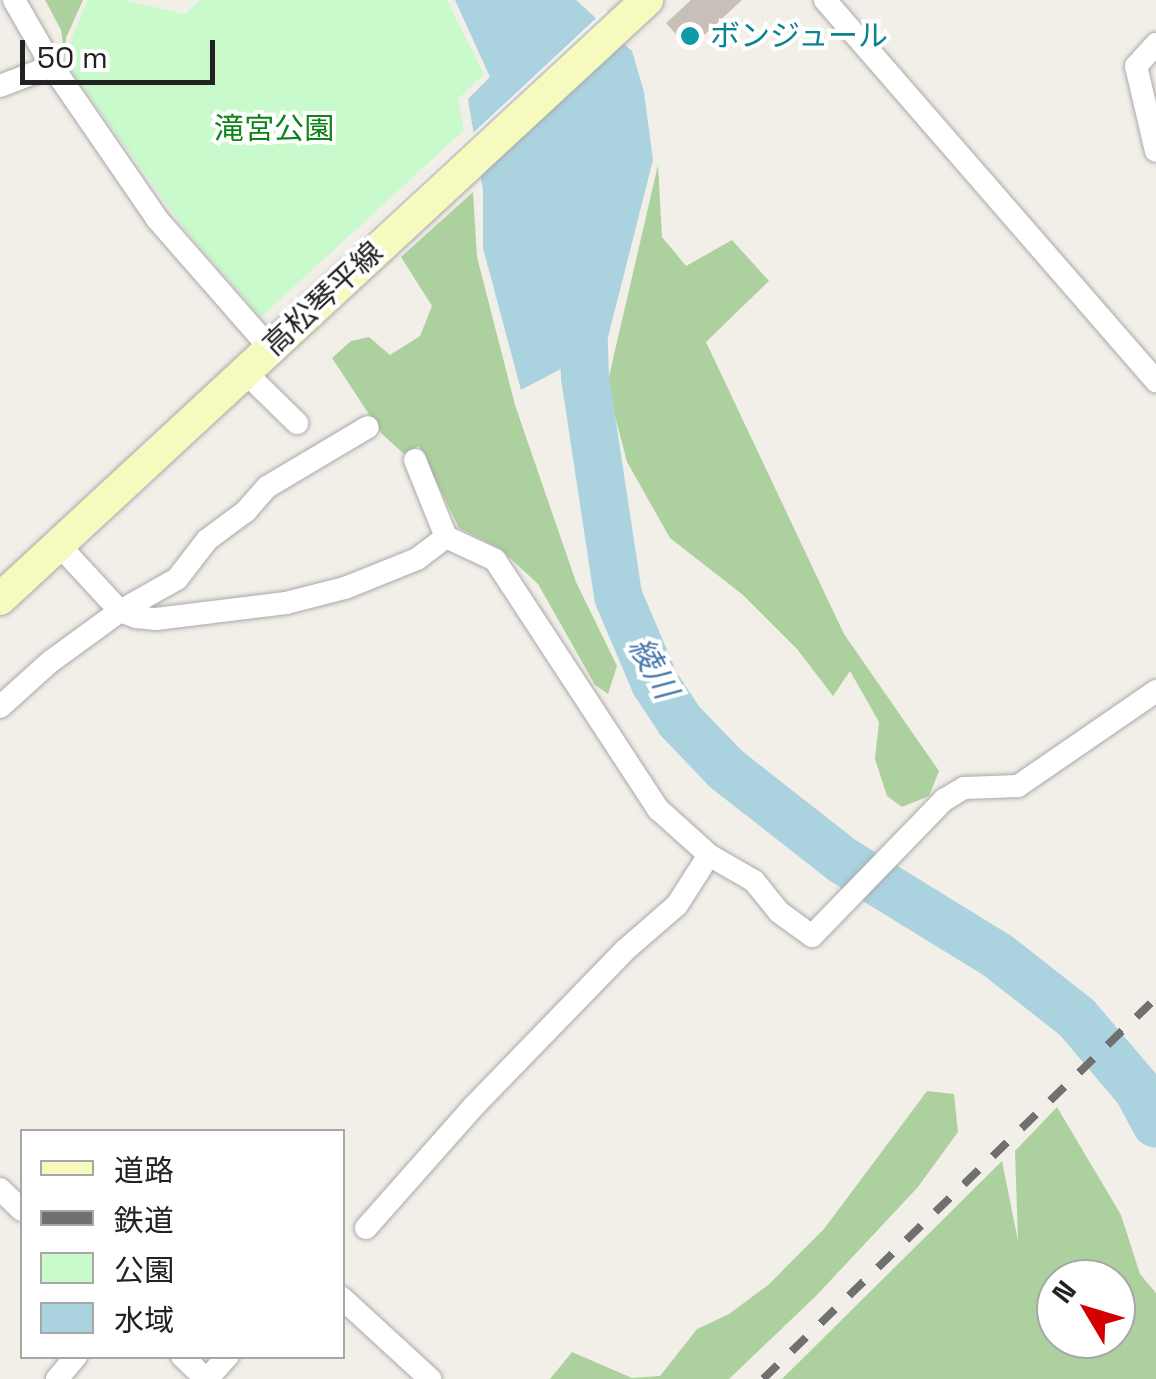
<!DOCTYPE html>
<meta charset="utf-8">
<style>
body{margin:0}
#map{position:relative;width:1156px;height:1379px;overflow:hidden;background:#f2efe9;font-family:"Space Grotesk","Noto Sans JP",sans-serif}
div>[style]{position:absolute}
.forest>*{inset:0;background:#add19e}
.park>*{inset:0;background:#c8facc}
.water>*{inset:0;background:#aad3df}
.pier>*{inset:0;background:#fff;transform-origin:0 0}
.river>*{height:48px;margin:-24px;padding:0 24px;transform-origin:24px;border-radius:24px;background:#aad3df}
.building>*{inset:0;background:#c7bfb8}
.roads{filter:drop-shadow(0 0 2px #a9a9a9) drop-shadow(0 0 2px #a9a9a9)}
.street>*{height:22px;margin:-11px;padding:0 11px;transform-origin:11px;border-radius:11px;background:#fff}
.secondary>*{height:32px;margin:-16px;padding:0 16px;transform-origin:16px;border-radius:16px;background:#f7fabf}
.rail>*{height:8px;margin-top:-4px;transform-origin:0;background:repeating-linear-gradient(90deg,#707070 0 20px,transparent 0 40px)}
.dots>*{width:28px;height:28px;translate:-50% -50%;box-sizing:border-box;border:5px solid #fff;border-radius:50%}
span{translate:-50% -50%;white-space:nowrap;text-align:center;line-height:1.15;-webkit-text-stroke:8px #fff;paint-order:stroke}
.culture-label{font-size:30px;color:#0d838f}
.left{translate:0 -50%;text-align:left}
.park-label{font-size:30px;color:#0c8416}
.street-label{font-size:30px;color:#222}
.water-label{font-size:32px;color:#4a7aab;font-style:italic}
.legend{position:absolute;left:20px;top:1129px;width:325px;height:230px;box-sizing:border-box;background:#fff;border:2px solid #a7a7a7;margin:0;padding:12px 18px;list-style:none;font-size:30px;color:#222}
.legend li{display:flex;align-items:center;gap:20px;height:50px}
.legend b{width:50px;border:2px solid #a7a7a7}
.north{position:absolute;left:1036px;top:1259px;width:100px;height:100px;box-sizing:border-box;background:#fff;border:2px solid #a7a7a7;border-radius:50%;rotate:308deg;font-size:28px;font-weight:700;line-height:40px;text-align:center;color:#222}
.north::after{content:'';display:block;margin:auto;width:35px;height:45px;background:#d40000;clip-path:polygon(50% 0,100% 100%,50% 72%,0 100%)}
.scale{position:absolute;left:20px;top:40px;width:195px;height:45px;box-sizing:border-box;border:5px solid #222;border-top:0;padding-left:12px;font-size:30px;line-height:35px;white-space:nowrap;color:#222;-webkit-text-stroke:8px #fff;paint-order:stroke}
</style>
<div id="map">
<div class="forest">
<i style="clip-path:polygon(45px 0,83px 0,66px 38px,65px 60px,61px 30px)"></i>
<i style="clip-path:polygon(658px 165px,662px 237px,686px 266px,732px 240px,769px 281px,706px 342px,844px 634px,939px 771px,929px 796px,902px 807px,887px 796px,875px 759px,879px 722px,850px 671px,833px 696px,797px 649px,743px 595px,670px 538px,627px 462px,607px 385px)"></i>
<i style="clip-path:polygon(473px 192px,477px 257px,515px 405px,576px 582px,617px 666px,608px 694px,595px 685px,538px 584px,499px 548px,459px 528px,419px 446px,404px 454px,382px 434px,332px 358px,351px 341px,369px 337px,390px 355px,420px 336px,432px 306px,401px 257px)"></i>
<i style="clip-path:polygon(927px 1091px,954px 1094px,958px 1132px,918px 1187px,816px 1296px,729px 1379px,550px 1379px,572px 1352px,632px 1378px,660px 1376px,697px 1329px,729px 1314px,768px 1285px,824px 1229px)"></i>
<i style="clip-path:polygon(evenodd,1057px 1107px,1121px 1215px,1140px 1274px,1156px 1293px,1156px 1379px,782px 1379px,1002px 1161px,1018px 1241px,1015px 1151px,1057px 1107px,1056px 1279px,1116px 1279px,1116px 1339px,1056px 1339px,1056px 1279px)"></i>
</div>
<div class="park">
<i style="clip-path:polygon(88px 0,123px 0,185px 14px,200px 0,447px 0,484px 74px,458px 99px,464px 130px,261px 317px,184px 228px,69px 68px,69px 44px)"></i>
</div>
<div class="water">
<i style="clip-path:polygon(455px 0,576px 0,632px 51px,644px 92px,653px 160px,606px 345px,521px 390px,483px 248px,483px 191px,468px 99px,490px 77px)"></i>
</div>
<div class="pier">
<i style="left:605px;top:10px;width:35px;height:361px;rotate:47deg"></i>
</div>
<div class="river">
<i style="left:582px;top:292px;width:85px;rotate:88deg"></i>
<i style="left:585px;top:377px;width:221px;rotate:81.4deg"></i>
<i style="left:618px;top:596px;width:95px;rotate:67deg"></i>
<i style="left:655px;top:683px;width:45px;rotate:56.7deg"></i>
<i style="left:680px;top:721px;width:66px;rotate:46.2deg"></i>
<i style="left:726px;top:769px;width:147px;rotate:38.1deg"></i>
<i style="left:842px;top:860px;width:183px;rotate:31.6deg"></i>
<i style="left:998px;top:956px;width:100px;rotate:38.1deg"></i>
<i style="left:1077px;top:1018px;width:94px;rotate:49.7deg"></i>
<i style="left:1138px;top:1090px;width:38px;rotate:62deg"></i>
</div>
<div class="building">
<i style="clip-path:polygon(691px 0,742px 0,689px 49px,666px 23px)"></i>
</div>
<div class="roads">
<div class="street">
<i style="left:14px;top:0;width:76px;rotate:60.1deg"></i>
<i style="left:52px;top:66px;width:186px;rotate:55.5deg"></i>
<i style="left:157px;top:219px;width:171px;rotate:48.8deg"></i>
<i style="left:825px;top:0;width:505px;rotate:49.02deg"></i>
<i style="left:1156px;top:44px;width:30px;rotate:132deg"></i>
<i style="left:1136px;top:66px;width:87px;rotate:76.8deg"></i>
<i style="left:0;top:86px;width:56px;rotate:-21deg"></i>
<i style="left:245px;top:372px;width:73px;rotate:44.4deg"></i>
<i style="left:446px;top:537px;width:54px;rotate:25.1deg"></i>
<i style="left:495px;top:560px;width:298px;rotate:56.8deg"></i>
<i style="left:658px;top:809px;width:69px;rotate:42deg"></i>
<i style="left:709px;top:855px;width:52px;rotate:30deg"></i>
<i style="left:754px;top:881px;width:40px;rotate:51deg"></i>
<i style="left:779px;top:912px;width:41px;rotate:36deg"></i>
<i style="left:812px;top:936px;width:190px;rotate:-45.9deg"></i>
<i style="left:944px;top:800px;width:23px;rotate:-31deg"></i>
<i style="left:964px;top:788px;width:54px;rotate:-2.1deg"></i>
<i style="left:1018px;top:786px;width:168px;rotate:-34.5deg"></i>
<i style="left:59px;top:545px;width:90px;rotate:47.3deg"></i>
<i style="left:120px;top:611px;width:17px;rotate:21deg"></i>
<i style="left:136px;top:617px;width:20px;rotate:6deg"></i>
<i style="left:156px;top:619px;width:131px;rotate:-7deg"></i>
<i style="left:286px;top:603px;width:61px;rotate:-14.3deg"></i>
<i style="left:345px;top:588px;width:78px;rotate:-21.9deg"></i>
<i style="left:417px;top:559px;width:36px;rotate:-37deg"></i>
<i style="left:446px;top:537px;width:83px;rotate:-111.9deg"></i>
<i style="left:0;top:707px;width:67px;rotate:-42deg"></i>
<i style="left:50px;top:662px;width:87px;rotate:-36.1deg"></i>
<i style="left:120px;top:611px;width:65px;rotate:-29.3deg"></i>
<i style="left:177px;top:579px;width:49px;rotate:-52.4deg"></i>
<i style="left:207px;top:540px;width:49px;rotate:-36.6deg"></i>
<i style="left:246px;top:511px;width:32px;rotate:-49deg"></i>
<i style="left:267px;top:487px;width:117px;rotate:-30.7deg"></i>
<i style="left:0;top:1189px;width:30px;rotate:44deg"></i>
<i style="left:366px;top:1228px;width:163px;rotate:-48.5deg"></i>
<i style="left:474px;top:1106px;width:216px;rotate:-45.9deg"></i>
<i style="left:624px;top:951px;width:70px;rotate:-41deg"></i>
<i style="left:677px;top:905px;width:59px;rotate:-57.4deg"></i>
<i style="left:342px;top:1298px;width:120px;rotate:42.6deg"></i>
<i style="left:182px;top:1356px;width:33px;rotate:44deg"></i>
<i style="left:57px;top:1379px;width:30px;rotate:-50deg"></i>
<i style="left:207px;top:1379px;width:31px;rotate:-48deg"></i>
</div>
<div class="secondary">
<i style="left:0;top:599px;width:882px;rotate:-42.79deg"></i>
</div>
</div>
<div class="rail">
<i style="left:763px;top:1379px;width:547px;rotate:-44.11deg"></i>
</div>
<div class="dots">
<i style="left:690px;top:36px;background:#0f9aa8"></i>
</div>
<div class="culture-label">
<span class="left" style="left:710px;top:36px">ボンジュール</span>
</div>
<div class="park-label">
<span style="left:274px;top:129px">滝宮公園</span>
</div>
<div class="street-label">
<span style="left:323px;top:299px;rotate:-43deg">高松琴平線</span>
</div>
<div class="water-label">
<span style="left:653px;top:668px;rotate:61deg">綾川</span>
</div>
<ul class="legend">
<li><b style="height:12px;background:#f7fabf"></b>道路</li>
<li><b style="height:12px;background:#707070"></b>鉄道</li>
<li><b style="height:28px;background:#c8facc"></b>公園</li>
<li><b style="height:28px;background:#aad3df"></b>水域</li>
</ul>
<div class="north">N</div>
<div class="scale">50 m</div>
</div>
